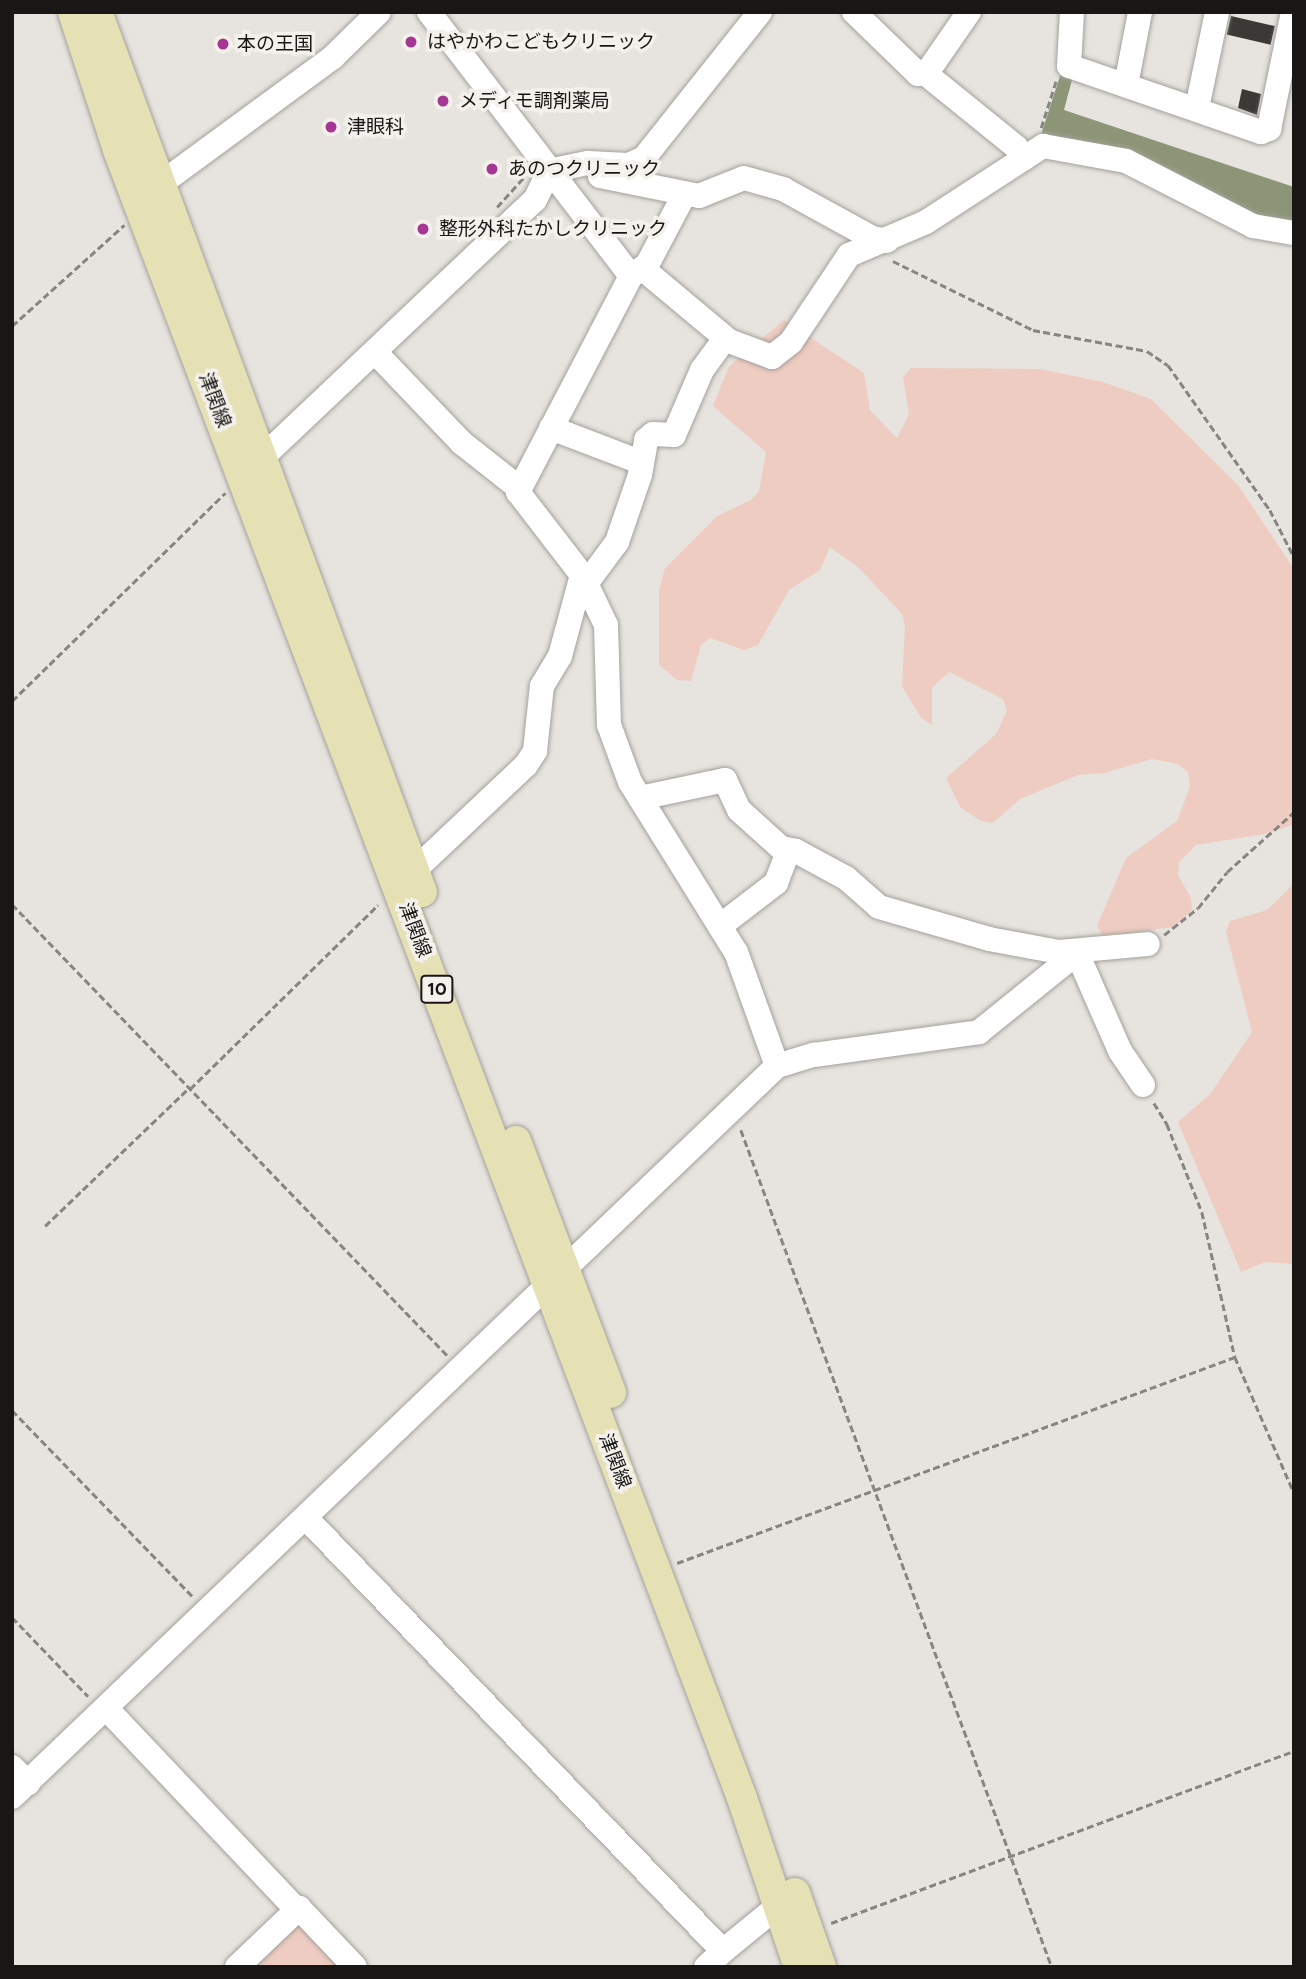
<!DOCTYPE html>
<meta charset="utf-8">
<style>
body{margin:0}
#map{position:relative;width:1306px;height:1979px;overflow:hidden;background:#e7e4df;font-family:Figtree,"Noto Sans JP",sans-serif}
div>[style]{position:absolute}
.green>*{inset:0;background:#efccc1}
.water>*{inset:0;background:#8c9677}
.building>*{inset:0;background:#3c3835;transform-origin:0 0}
.path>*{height:2.5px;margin-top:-1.25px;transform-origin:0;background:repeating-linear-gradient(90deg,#878581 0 7px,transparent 0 10.5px)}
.roads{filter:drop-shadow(0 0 2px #a4a19c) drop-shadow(0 0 2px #a4a19c)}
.minor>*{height:24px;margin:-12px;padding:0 12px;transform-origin:12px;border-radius:12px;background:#fff}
.major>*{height:30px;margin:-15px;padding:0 15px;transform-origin:15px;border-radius:15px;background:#e6e0b5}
.dots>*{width:19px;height:19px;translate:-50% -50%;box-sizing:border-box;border:4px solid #f4f1ec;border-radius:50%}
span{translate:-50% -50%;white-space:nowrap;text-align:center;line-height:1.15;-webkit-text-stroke:7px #f4f1ec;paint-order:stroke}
.shield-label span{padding:2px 5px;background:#f4f1ec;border:2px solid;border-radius:5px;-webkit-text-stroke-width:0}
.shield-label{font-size:18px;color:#181715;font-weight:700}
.poi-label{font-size:19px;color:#181715}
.left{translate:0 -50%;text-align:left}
.street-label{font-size:19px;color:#181715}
.frame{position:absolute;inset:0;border:14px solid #181715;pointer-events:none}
</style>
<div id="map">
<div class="green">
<i style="clip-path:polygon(784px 320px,864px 373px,870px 410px,897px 438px,909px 414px,903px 377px,911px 368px,1040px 369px,1103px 382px,1151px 399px,1238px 485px,1294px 569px,1294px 824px,1270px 833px,1196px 845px,1179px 862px,1178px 875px,1191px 898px,1192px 910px,1174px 927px,1103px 936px,1097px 926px,1126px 858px,1177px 821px,1190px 787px,1188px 772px,1178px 764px,1152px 759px,1104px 773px,1078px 775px,1020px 799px,993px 823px,981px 821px,960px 807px,946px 778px,996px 734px,1007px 711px,1003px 699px,949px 672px,932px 688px,932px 725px,921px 718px,902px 686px,905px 626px,902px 614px,859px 568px,830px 547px,820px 570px,789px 590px,758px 645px,744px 650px,710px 638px,701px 645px,691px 681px,677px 680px,659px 665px,659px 591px,665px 568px,717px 516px,751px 500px,759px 491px,766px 452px,713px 406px,729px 366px)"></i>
<i style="clip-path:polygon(1294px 883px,1294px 1264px,1265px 1262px,1241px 1272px,1178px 1122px,1211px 1093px,1252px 1032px,1226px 932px,1230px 921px,1267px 910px)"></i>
<i style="clip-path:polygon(301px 1923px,343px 1967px,247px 1967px,290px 1925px)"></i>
</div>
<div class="water">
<i style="clip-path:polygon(1061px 73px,1073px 76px,1064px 110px,1294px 187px,1294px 226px,1272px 223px,1040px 138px)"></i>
</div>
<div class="building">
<i style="left:1231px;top:16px;width:45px;height:19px;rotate:13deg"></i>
<i style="clip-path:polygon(1242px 89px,1261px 94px,1257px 115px,1238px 108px)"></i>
</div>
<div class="path">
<i style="left:1041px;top:128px;width:49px;rotate:-72.3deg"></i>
<i style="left:497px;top:207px;width:39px;rotate:-48deg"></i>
<i style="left:893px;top:261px;width:156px;rotate:26.2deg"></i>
<i style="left:1033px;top:330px;width:116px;rotate:10.4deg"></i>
<i style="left:1147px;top:351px;width:25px;rotate:34deg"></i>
<i style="left:1168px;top:365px;width:177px;rotate:54.9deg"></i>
<i style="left:1270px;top:510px;width:53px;rotate:62.9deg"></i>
<i style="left:12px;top:326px;width:151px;rotate:-42deg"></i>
<i style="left:12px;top:701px;width:298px;rotate:-44.3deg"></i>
<i style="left:12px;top:904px;width:627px;rotate:46.03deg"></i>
<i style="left:1164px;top:935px;width:43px;rotate:-38.5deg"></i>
<i style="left:1198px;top:908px;width:46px;rotate:-51.1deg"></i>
<i style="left:1227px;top:872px;width:90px;rotate:-41.8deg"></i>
<i style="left:190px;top:1089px;width:263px;rotate:-44.4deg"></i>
<i style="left:1154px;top:1103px;width:25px;rotate:58deg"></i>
<i style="left:1167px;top:1124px;width:95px;rotate:68.3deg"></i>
<i style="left:1202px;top:1212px;width:149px;rotate:77.2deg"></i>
<i style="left:1235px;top:1357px;width:148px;rotate:66.5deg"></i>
<i style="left:741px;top:1130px;width:893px;rotate:69.62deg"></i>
<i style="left:45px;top:1226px;width:199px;rotate:-43.8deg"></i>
<i style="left:12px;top:1410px;width:259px;rotate:45.9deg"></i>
<i style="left:677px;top:1563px;width:595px;rotate:-20.26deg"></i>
<i style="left:12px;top:1617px;width:110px;rotate:46.1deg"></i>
<i style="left:831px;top:1923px;width:494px;rotate:-20.4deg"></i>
</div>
<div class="roads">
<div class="minor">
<i style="left:429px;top:12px;width:332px;rotate:52.6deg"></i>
<i style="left:631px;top:276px;width:244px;rotate:117.6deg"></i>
<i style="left:518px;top:492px;width:105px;rotate:52.4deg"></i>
<i style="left:582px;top:575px;width:55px;rotate:64.4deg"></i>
<i style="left:606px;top:625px;width:100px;rotate:88.3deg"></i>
<i style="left:609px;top:725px;width:61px;rotate:69.8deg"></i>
<i style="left:630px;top:782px;width:200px;rotate:58.1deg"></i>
<i style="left:736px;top:952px;width:121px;rotate:70.2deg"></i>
<i style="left:854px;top:12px;width:89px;rotate:44.1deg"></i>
<i style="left:918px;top:74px;width:8px"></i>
<i style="left:969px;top:12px;width:75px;rotate:124.7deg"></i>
<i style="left:926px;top:74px;width:116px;rotate:39deg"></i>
<i style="left:1016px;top:147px;width:14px;rotate:56deg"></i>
<i style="left:1072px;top:12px;width:54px;rotate:93.2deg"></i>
<i style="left:1069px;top:66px;width:203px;rotate:19deg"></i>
<i style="left:1261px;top:132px;width:9px;rotate:-21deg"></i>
<i style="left:1269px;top:129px;width:119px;rotate:-78.4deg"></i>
<i style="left:1126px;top:85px;width:74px;rotate:-79.1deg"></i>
<i style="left:1197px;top:108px;width:98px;rotate:-78.2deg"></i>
<i style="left:600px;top:176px;width:101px;rotate:11.4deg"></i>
<i style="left:699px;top:196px;width:48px;rotate:-21.8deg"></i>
<i style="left:744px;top:178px;width:41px;rotate:15.8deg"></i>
<i style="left:783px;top:189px;width:102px;rotate:28.8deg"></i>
<i style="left:872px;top:238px;width:15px;rotate:11deg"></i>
<i style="left:149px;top:199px;width:17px;rotate:-54deg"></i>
<i style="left:159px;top:185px;width:216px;rotate:-36.3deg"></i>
<i style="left:333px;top:57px;width:64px;rotate:-44.4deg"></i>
<i style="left:643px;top:269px;width:112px;rotate:39.9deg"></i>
<i style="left:729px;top:341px;width:46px;rotate:20.4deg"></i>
<i style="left:772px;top:357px;width:24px;rotate:-38deg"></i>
<i style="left:791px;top:342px;width:105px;rotate:-56.3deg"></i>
<i style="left:849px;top:255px;width:84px;rotate:-23.2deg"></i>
<i style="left:926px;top:222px;width:140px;rotate:-33deg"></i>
<i style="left:1043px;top:146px;width:84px;rotate:10.2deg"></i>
<i style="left:1126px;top:161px;width:143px;rotate:27.1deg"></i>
<i style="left:1253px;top:226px;width:42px;rotate:9.7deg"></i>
<i style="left:631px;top:276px;width:19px;rotate:-35deg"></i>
<i style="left:647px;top:265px;width:79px;rotate:-62.1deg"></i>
<i style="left:375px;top:352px;width:126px;rotate:46.3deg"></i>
<i style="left:462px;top:443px;width:73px;rotate:38.3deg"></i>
<i style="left:551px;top:428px;width:95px;rotate:20.9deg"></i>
<i style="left:249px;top:470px;width:393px;rotate:-43.4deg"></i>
<i style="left:535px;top:200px;width:32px;rotate:-64deg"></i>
<i style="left:549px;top:171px;width:40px;rotate:-12deg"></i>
<i style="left:588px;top:163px;width:41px;rotate:2.8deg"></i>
<i style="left:629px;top:165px;width:17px;rotate:-25deg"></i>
<i style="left:644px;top:158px;width:186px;rotate:-51.5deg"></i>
<i style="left:586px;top:584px;width:52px;rotate:-53.6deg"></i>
<i style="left:617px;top:542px;width:71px;rotate:-71.1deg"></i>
<i style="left:640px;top:475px;width:36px;rotate:-80deg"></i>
<i style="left:646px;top:440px;width:9px;rotate:-41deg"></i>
<i style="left:653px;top:434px;width:21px;rotate:3deg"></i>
<i style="left:674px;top:435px;width:71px;rotate:-66.7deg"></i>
<i style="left:702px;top:370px;width:39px;rotate:-54deg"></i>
<i style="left:640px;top:798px;width:87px;rotate:-12deg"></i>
<i style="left:725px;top:780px;width:33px;rotate:65deg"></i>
<i style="left:739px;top:810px;width:57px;rotate:42.1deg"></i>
<i style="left:781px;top:848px;width:15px;rotate:11deg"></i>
<i style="left:796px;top:851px;width:57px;rotate:28.4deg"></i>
<i style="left:846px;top:878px;width:44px;rotate:41.3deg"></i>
<i style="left:879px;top:907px;width:115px;rotate:16.2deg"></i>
<i style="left:989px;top:939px;width:71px;rotate:10.5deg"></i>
<i style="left:1059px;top:952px;width:89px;rotate:-5.1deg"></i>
<i style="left:403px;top:881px;width:169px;rotate:-43.3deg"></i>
<i style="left:526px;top:765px;width:17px;rotate:-57deg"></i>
<i style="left:535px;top:751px;width:65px;rotate:-83.9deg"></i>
<i style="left:542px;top:686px;width:35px;rotate:-59deg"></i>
<i style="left:560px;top:656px;width:84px;rotate:-74.8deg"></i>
<i style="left:720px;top:926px;width:71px;rotate:-37.5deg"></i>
<i style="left:776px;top:883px;width:33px;rotate:-69deg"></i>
<i style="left:1077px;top:953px;width:107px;rotate:66.3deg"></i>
<i style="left:1120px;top:1051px;width:41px;rotate:55.9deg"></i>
<i style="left:306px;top:1518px;width:601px;rotate:46.08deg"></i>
<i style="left:723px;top:1951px;width:71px;rotate:-39.3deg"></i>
<i style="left:106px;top:1708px;width:278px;rotate:46.6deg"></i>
<i style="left:12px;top:1767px;width:23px;rotate:45deg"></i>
<i style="left:12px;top:1797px;width:1058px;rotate:-43.7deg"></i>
<i style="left:777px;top:1066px;width:39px;rotate:-17deg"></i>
<i style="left:814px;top:1055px;width:167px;rotate:-7.9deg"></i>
<i style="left:979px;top:1032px;width:126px;rotate:-38.9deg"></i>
<i style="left:237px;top:1967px;width:86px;rotate:-43.6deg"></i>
<i style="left:299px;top:1908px;width:81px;rotate:46.5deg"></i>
<i style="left:706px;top:1967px;width:23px;rotate:-43deg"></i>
</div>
<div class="major">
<i style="left:73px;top:12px;width:145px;rotate:71.9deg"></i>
<i style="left:118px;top:150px;width:1762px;rotate:69.26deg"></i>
<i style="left:742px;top:1798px;width:178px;rotate:71.4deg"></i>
<i style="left:97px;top:12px;width:938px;rotate:69.73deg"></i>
<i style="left:516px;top:1141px;width:269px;rotate:69.3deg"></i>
<i style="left:795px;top:1893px;width:78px;rotate:70.6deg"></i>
</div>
</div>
<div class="dots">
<i style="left:411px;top:42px;background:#a63693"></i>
<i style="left:223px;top:44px;background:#a63693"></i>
<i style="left:443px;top:101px;background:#a63693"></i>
<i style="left:331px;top:127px;background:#a63693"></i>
<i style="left:492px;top:169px;background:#a63693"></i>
<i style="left:423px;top:229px;background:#a63693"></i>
</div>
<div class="shield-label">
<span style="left:437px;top:989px">10</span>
</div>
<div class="poi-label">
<span class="left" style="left:427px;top:42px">はやかわこどもクリニック</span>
<span class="left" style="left:237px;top:44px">本の王国</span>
<span class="left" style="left:459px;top:101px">メディモ調剤薬局</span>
<span class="left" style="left:347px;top:127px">津眼科</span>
<span class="left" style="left:508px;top:169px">あのつクリニック</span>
<span class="left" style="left:439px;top:229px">整形外科たかしクリニック</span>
</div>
<div class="street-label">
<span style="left:215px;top:400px;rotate:69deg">津関線</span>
<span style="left:415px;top:930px;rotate:69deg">津関線</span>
<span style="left:615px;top:1461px;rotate:69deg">津関線</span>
</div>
<div class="frame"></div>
</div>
